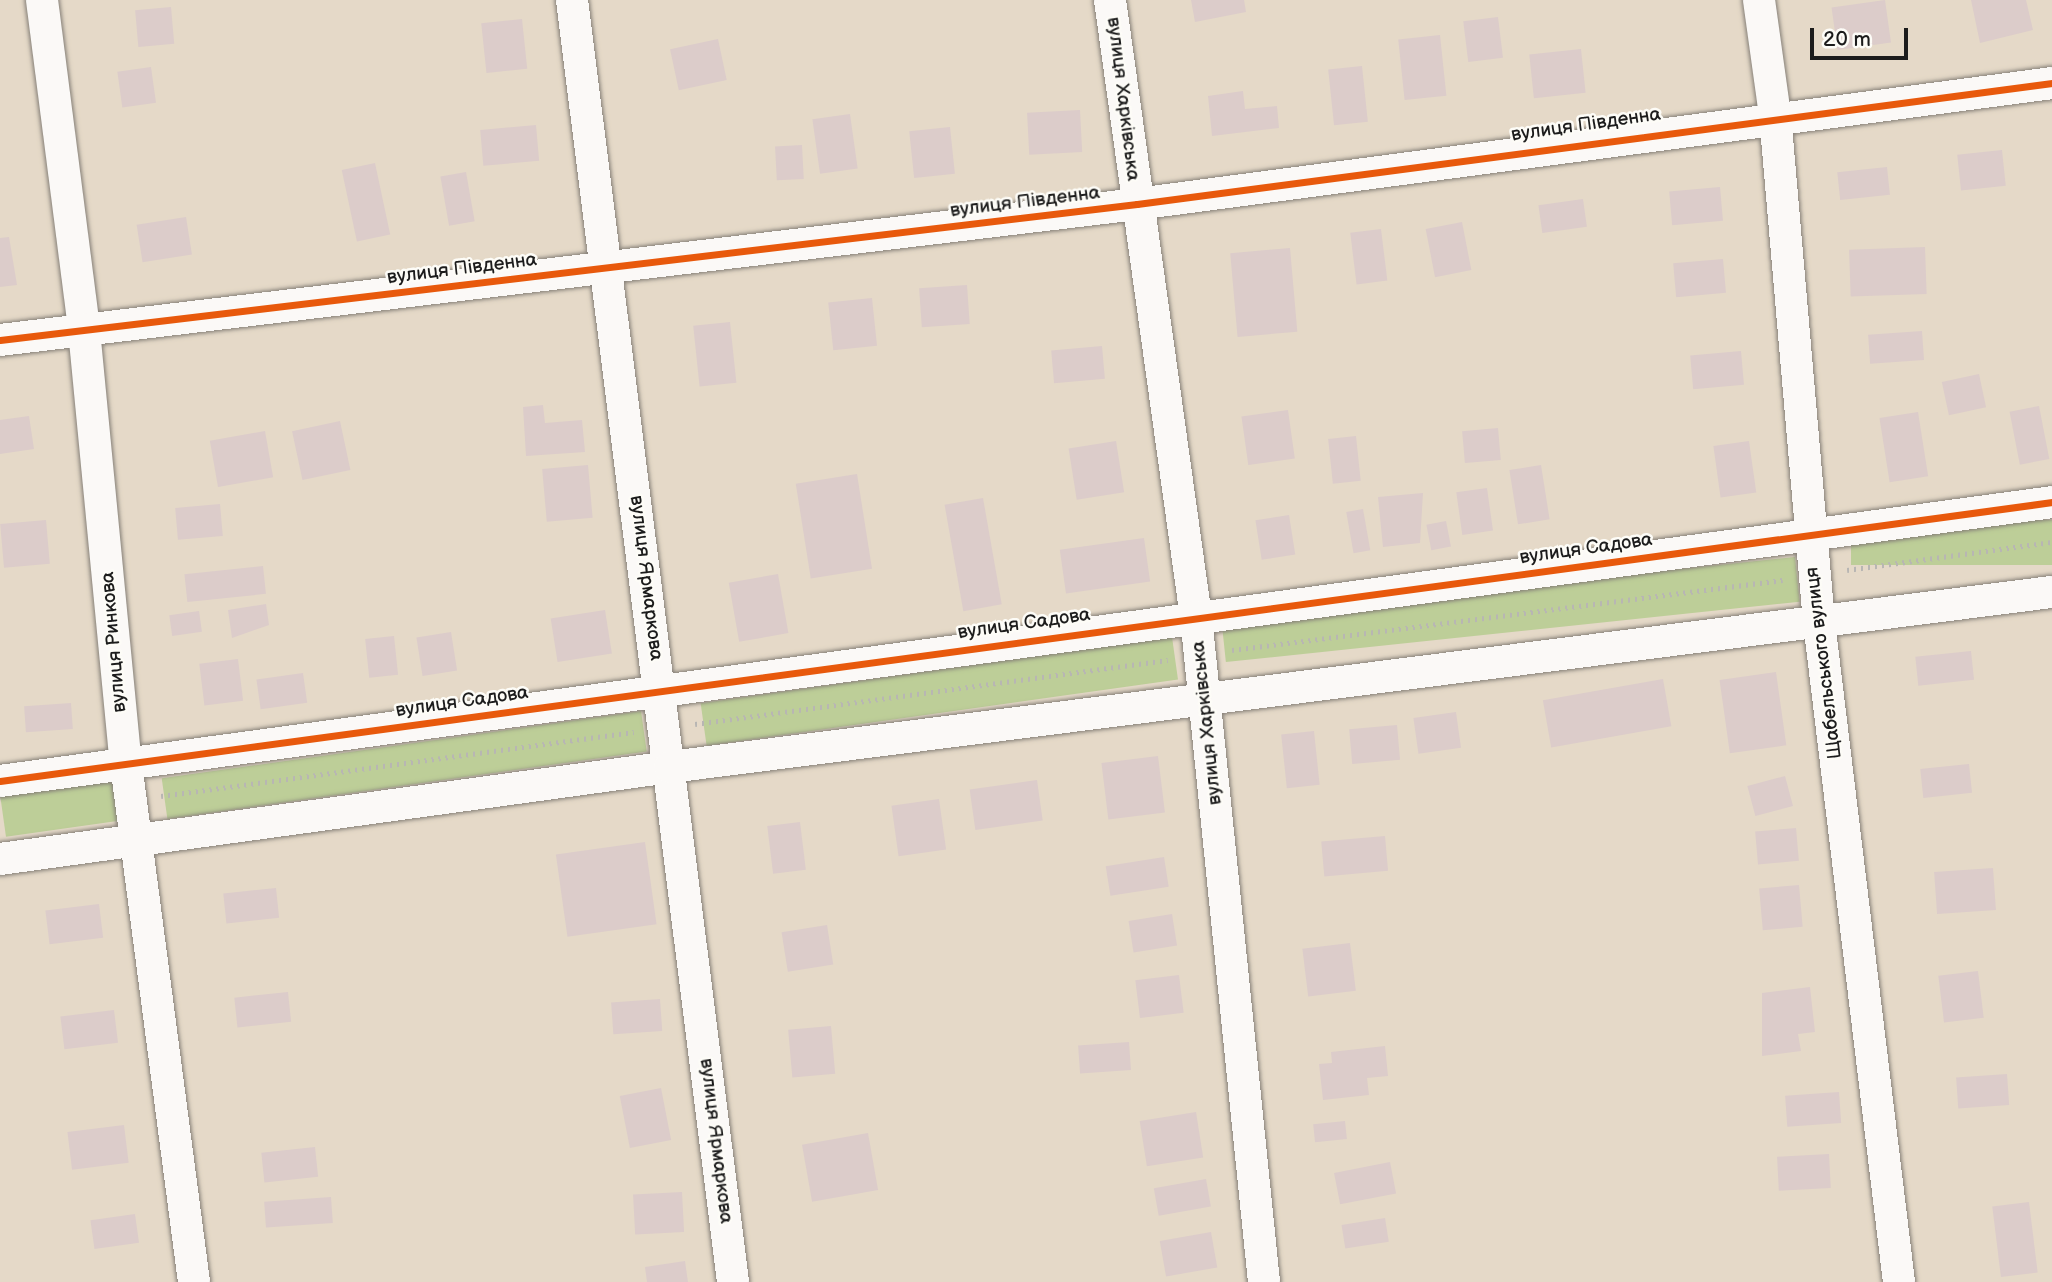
<!DOCTYPE html>
<meta charset="utf-8">
<style>
body{margin:0}
#map{position:relative;width:2052px;height:1282px;overflow:hidden;background:#e5d9c8;font-family:"Balsamiq Sans",sans-serif}
div>[style]{position:absolute}
.green>*{inset:0;background:#bdce98;transform-origin:0 0}
.building>*{inset:0;background:#dcccca;transform-origin:0 0}
.path>*{height:4.5px;margin-top:-2.25px;transform-origin:0;background:repeating-linear-gradient(90deg,#b8b6b3 0 2px,transparent 0 7px)}
.roads{filter:drop-shadow(0 0 2px #868078) drop-shadow(0 0 2px #868078)}
.minor>*{height:32px;margin:-16px;padding:0 16px;transform-origin:16px;border-radius:16px;background:#fbf9f7}
.cycleway>*{height:7px;margin:-3.5px;padding:0 3.5px;transform-origin:3.5px;border-radius:3.5px;background:#e8590c}
span{translate:-50% -50%;white-space:nowrap;text-align:center;line-height:1.15;-webkit-text-stroke:5px #fdfcf7;paint-order:stroke}
.street-label{font-size:19px;color:#1c1c1c}
.scale{position:absolute;left:1810px;top:28px;width:98px;height:32px;box-sizing:border-box;border:4px solid #1c1c1c;border-top:0;padding-left:9px;font-size:21px;line-height:24px;white-space:nowrap;color:#1c1c1c;-webkit-text-stroke:5px #fdfcf7;paint-order:stroke}
</style>
<div id="map">
<div class="green">
<i style="left:2052px;top:520px;width:45px;height:201px;rotate:90deg"></i>
<i style="left:1795px;top:557px;width:45px;height:577px;rotate:84deg"></i>
<i style="left:1172px;top:637px;width:43px;height:476px;rotate:82deg"></i>
<i style="left:641px;top:711px;width:41px;height:484px;rotate:82deg"></i>
<i style="left:115px;top:779px;width:42px;height:116px;rotate:82deg"></i>
</div>
<div class="building">
<i style="clip-path:polygon(1191px 0,1244px 0,1246px 12px,1195px 22px)"></i>
<i style="left:1885px;top:0;width:43px;height:54px;rotate:82deg"></i>
<i style="clip-path:polygon(1971px 0,2026px 0,2033px 30px,1980px 43px)"></i>
<i style="left:171px;top:7px;width:37px;height:36px;rotate:85deg"></i>
<i style="left:1498px;top:17px;width:41px;height:35px;rotate:83deg"></i>
<i style="left:522px;top:19px;width:50px;height:41px;rotate:84deg"></i>
<i style="left:1440px;top:35px;width:61px;height:42px;rotate:84deg"></i>
<i style="left:718px;top:39px;width:42px;height:49px;rotate:78deg"></i>
<i style="left:1581px;top:49px;width:44px;height:52px;rotate:84deg"></i>
<i style="left:1362px;top:66px;width:56px;height:34px;rotate:84deg"></i>
<i style="left:151px;top:67px;width:36px;height:34px;rotate:82deg"></i>
<i style="clip-path:polygon(1243px 91px,1245px 109px,1277px 106px,1279px 128px,1212px 136px,1208px 96px)"></i>
<i style="left:1080px;top:110px;width:42px;height:53px;rotate:87deg"></i>
<i style="left:850px;top:114px;width:55px;height:38px;rotate:82deg"></i>
<i style="left:536px;top:125px;width:36px;height:56px;rotate:85deg"></i>
<i style="left:950px;top:127px;width:47px;height:41px;rotate:84deg"></i>
<i style="left:802px;top:145px;width:34px;height:27px;rotate:87deg"></i>
<i style="left:2002px;top:150px;width:36px;height:45px;rotate:84deg"></i>
<i style="left:375px;top:163px;width:73px;height:34px;rotate:78deg"></i>
<i style="left:1887px;top:167px;width:28px;height:50px;rotate:84deg"></i>
<i style="left:466px;top:172px;width:50px;height:26px;rotate:80deg"></i>
<i style="left:1720px;top:187px;width:34px;height:51px;rotate:85deg"></i>
<i style="left:1583px;top:199px;width:28px;height:45px;rotate:82deg"></i>
<i style="left:186px;top:217px;width:38px;height:50px;rotate:81deg"></i>
<i style="left:1462px;top:222px;width:49px;height:37px;rotate:79deg"></i>
<i style="left:1381px;top:229px;width:52px;height:31px;rotate:83deg"></i>
<i style="clip-path:polygon(9px 237px,17px 285px,0 287px,0 238px)"></i>
<i style="left:1925px;top:247px;width:47px;height:76px;rotate:88deg"></i>
<i style="left:1290px;top:248px;width:84px;height:60px;rotate:85deg"></i>
<i style="left:1723px;top:259px;width:34px;height:50px;rotate:85deg"></i>
<i style="left:967px;top:285px;width:39px;height:48px;rotate:86deg"></i>
<i style="left:872px;top:298px;width:48px;height:44px;rotate:84deg"></i>
<i style="left:730px;top:322px;width:61px;height:37px;rotate:84deg"></i>
<i style="left:1922px;top:331px;width:29px;height:54px;rotate:86deg"></i>
<i style="left:1102px;top:346px;width:33px;height:51px;rotate:85deg"></i>
<i style="left:1741px;top:351px;width:34px;height:51px;rotate:85deg"></i>
<i style="left:1979px;top:374px;width:34px;height:38px;rotate:78deg"></i>
<i style="clip-path:polygon(543px 405px,545px 423px,582px 420px,585px 452px,526px 456px,523px 407px)"></i>
<i style="left:2039px;top:406px;width:54px;height:30px;rotate:79deg"></i>
<i style="left:1288px;top:410px;width:49px;height:47px;rotate:82deg"></i>
<i style="left:1918px;top:412px;width:65px;height:39px;rotate:81deg"></i>
<i style="clip-path:polygon(29px 416px,34px 449px,0 454px,0 420px)"></i>
<i style="left:340px;top:421px;width:50px;height:49px;rotate:78deg"></i>
<i style="left:1498px;top:428px;width:32px;height:36px;rotate:85deg"></i>
<i style="left:265px;top:431px;width:47px;height:56px;rotate:80deg"></i>
<i style="left:1356px;top:436px;width:45px;height:28px;rotate:84deg"></i>
<i style="left:1116px;top:441px;width:52px;height:48px;rotate:81deg"></i>
<i style="left:1749px;top:441px;width:52px;height:36px;rotate:82deg"></i>
<i style="left:588px;top:465px;width:53px;height:46px;rotate:85deg"></i>
<i style="left:1541px;top:465px;width:55px;height:32px;rotate:81deg"></i>
<i style="left:857px;top:474px;width:96px;height:62px;rotate:81deg"></i>
<i style="left:1487px;top:488px;width:43px;height:31px;rotate:82deg"></i>
<i style="clip-path:polygon(1423px 493px,1420px 543px,1383px 547px,1378px 497px)"></i>
<i style="left:983px;top:498px;width:108px;height:39px;rotate:80deg"></i>
<i style="left:220px;top:504px;width:32px;height:45px;rotate:85deg"></i>
<i style="left:1363px;top:509px;width:42px;height:17px;rotate:80deg"></i>
<i style="left:1289px;top:515px;width:40px;height:34px;rotate:81deg"></i>
<i style="left:46px;top:520px;width:44px;height:46px;rotate:85deg"></i>
<i style="left:1446px;top:521px;width:26px;height:20px;rotate:79deg"></i>
<i style="left:1144px;top:538px;width:44px;height:85px;rotate:82deg"></i>
<i style="left:263px;top:566px;width:28px;height:79px;rotate:84deg"></i>
<i style="left:778px;top:574px;width:60px;height:50px;rotate:80deg"></i>
<i style="clip-path:polygon(266px 604px,269px 625px,232px 638px,228px 610px)"></i>
<i style="left:605px;top:610px;width:44px;height:55px;rotate:81deg"></i>
<i style="left:199px;top:611px;width:21px;height:30px;rotate:82deg"></i>
<i style="left:451px;top:632px;width:39px;height:35px;rotate:81deg"></i>
<i style="left:394px;top:636px;width:39px;height:29px;rotate:84deg"></i>
<i style="left:1971px;top:651px;width:29px;height:56px;rotate:84deg"></i>
<i style="left:238px;top:659px;width:42px;height:39px;rotate:83deg"></i>
<i style="left:1776px;top:672px;width:74px;height:57px;rotate:82deg"></i>
<i style="left:303px;top:673px;width:30px;height:47px;rotate:82deg"></i>
<i style="left:1663px;top:679px;width:48px;height:122px;rotate:80deg"></i>
<i style="left:71px;top:703px;width:26px;height:47px;rotate:86deg"></i>
<i style="left:1456px;top:712px;width:36px;height:43px;rotate:82deg"></i>
<i style="left:1397px;top:725px;width:35px;height:48px;rotate:85deg"></i>
<i style="left:1314px;top:731px;width:54px;height:33px;rotate:84deg"></i>
<i style="left:1158px;top:756px;width:57px;height:57px;rotate:83deg"></i>
<i style="left:1969px;top:764px;width:29px;height:49px;rotate:84deg"></i>
<i style="left:1785px;top:776px;width:31px;height:39px;rotate:75deg"></i>
<i style="left:1037px;top:780px;width:41px;height:68px;rotate:82deg"></i>
<i style="left:939px;top:799px;width:51px;height:48px;rotate:82deg"></i>
<i style="left:800px;top:822px;width:48px;height:33px;rotate:83deg"></i>
<i style="left:1796px;top:828px;width:33px;height:41px;rotate:85deg"></i>
<i style="left:1385px;top:836px;width:35px;height:64px;rotate:85deg"></i>
<i style="left:645px;top:842px;width:83px;height:90px;rotate:82deg"></i>
<i style="left:1164px;top:857px;width:30px;height:59px;rotate:81deg"></i>
<i style="left:1993px;top:868px;width:42px;height:59px;rotate:86deg"></i>
<i style="left:1799px;top:885px;width:42px;height:40px;rotate:85deg"></i>
<i style="left:276px;top:888px;width:30px;height:53px;rotate:84deg"></i>
<i style="left:99px;top:904px;width:34px;height:54px;rotate:83deg"></i>
<i style="left:1172px;top:914px;width:32px;height:44px;rotate:81deg"></i>
<i style="left:827px;top:925px;width:40px;height:46px;rotate:81deg"></i>
<i style="left:1350px;top:943px;width:48px;height:48px;rotate:83deg"></i>
<i style="left:1978px;top:971px;width:47px;height:40px;rotate:83deg"></i>
<i style="left:1179px;top:975px;width:38px;height:44px;rotate:83deg"></i>
<i style="clip-path:polygon(1810px 987px,1815px 1032px,1798px 1034px,1801px 1051px,1762px 1056px,1762px 993px)"></i>
<i style="left:288px;top:992px;width:30px;height:54px;rotate:84deg"></i>
<i style="left:660px;top:999px;width:32px;height:49px;rotate:86deg"></i>
<i style="left:114px;top:1010px;width:33px;height:54px;rotate:83deg"></i>
<i style="left:831px;top:1026px;width:48px;height:43px;rotate:85deg"></i>
<i style="left:1129px;top:1042px;width:28px;height:51px;rotate:86deg"></i>
<i style="clip-path:polygon(1385px 1046px,1388px 1076px,1367px 1078px,1369px 1095px,1323px 1100px,1319px 1064px,1332px 1063px,1331px 1052px)"></i>
<i style="left:2007px;top:1074px;width:31px;height:51px;rotate:86deg"></i>
<i style="left:661px;top:1088px;width:53px;height:42px;rotate:79deg"></i>
<i style="left:1839px;top:1092px;width:31px;height:54px;rotate:86deg"></i>
<i style="left:1196px;top:1112px;width:46px;height:57px;rotate:81deg"></i>
<i style="left:1345px;top:1121px;width:18px;height:32px;rotate:84deg"></i>
<i style="left:124px;top:1125px;width:38px;height:57px;rotate:83deg"></i>
<i style="left:868px;top:1133px;width:58px;height:67px;rotate:80deg"></i>
<i style="left:315px;top:1147px;width:30px;height:54px;rotate:84deg"></i>
<i style="left:1829px;top:1154px;width:34px;height:52px;rotate:87deg"></i>
<i style="left:1390px;top:1162px;width:32px;height:57px;rotate:79deg"></i>
<i style="left:1206px;top:1179px;width:28px;height:53px;rotate:80deg"></i>
<i style="left:682px;top:1192px;width:40px;height:49px;rotate:87deg"></i>
<i style="left:331px;top:1197px;width:26px;height:67px;rotate:86deg"></i>
<i style="left:2029px;top:1202px;width:71px;height:37px;rotate:83deg"></i>
<i style="left:135px;top:1214px;width:29px;height:45px;rotate:82deg"></i>
<i style="left:1385px;top:1218px;width:24px;height:44px;rotate:81deg"></i>
<i style="left:1211px;top:1232px;width:36px;height:52px;rotate:80deg"></i>
<i style="clip-path:polygon(685px 1261px,688px 1282px,647px 1282px,645px 1267px)"></i>
</div>
<div class="path">
<i style="left:1847px;top:570px;width:207px;rotate:-7.8deg"></i>
<i style="left:1232px;top:650px;width:555px;rotate:-7.24deg"></i>
<i style="left:695px;top:724px;width:477px;rotate:-7.7deg"></i>
<i style="left:161px;top:796px;width:477px;rotate:-7.7deg"></i>
</div>
<div class="roads">
<div class="minor">
<i style="left:42px;top:0;width:333px;rotate:82.7deg"></i>
<i style="left:84px;top:330px;width:436px;rotate:84.5deg"></i>
<i style="left:126px;top:764px;width:522px;rotate:82.52deg"></i>
<i style="left:572px;top:0;width:1292px;rotate:82.84deg"></i>
<i style="left:1110px;top:0;width:623px;rotate:82.07deg"></i>
<i style="left:1196px;top:617px;width:668px;rotate:84.16deg"></i>
<i style="left:1759px;top:0;width:116px;rotate:82.1deg"></i>
<i style="left:1775px;top:115px;width:509px;rotate:85.04deg"></i>
<i style="left:1819px;top:622px;width:665px;rotate:83.09deg"></i>
<i style="left:0;top:340px;width:1145px;rotate:-6.82deg"></i>
<i style="left:1137px;top:204px;width:923px;rotate:-7.53deg"></i>
<i style="left:0;top:781px;width:2071px;rotate:-7.74deg"></i>
<i style="left:0;top:859px;width:676px;rotate:-7.82deg"></i>
<i style="left:670px;top:767px;width:1393px;rotate:-7.22deg"></i>
</div>
</div>
<div class="cycleway">
<i style="left:0;top:340px;width:1145px;rotate:-6.82deg"></i>
<i style="left:1137px;top:204px;width:923px;rotate:-7.53deg"></i>
<i style="left:0;top:781px;width:2071px;rotate:-7.74deg"></i>
</div>
<div class="street-label">
<span style="left:1123px;top:99px;rotate:83deg">вулиця Харківська</span>
<span style="left:1586px;top:125px;rotate:-8deg">вулиця Південна</span>
<span style="left:1025px;top:202px;rotate:-7deg">вулиця Південна</span>
<span style="left:462px;top:269px;rotate:-7deg">вулиця Південна</span>
<span style="left:1586px;top:549px;rotate:-8deg">вулиця Садова</span>
<span style="left:646px;top:578px;rotate:83deg">вулиця Ярмаркова</span>
<span style="left:1024px;top:624px;rotate:-8deg">вулиця Садова</span>
<span style="left:114px;top:642px;rotate:-95deg">вулиця Ринкова</span>
<span style="left:1824px;top:663px;rotate:-97deg">Щабельського вулиця</span>
<span style="left:462px;top:702px;rotate:-8deg">вулиця Садова</span>
<span style="left:1207px;top:723px;rotate:-96deg">вулиця Харківська</span>
<span style="left:716px;top:1141px;rotate:83deg">вулиця Ярмаркова</span>
</div>
<div class="scale">20 m</div>
</div>
